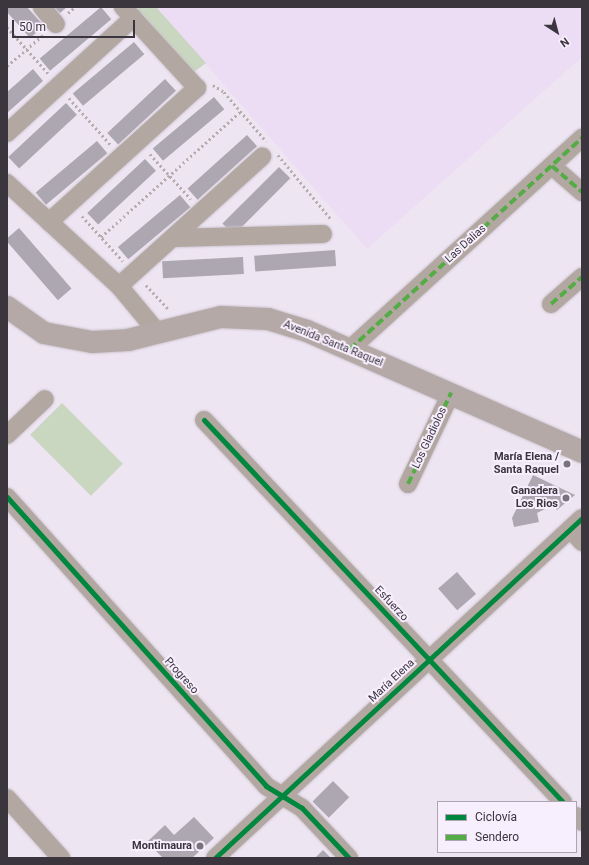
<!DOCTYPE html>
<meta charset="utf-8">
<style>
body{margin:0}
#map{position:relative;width:589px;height:865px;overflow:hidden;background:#eee5f2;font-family:Roboto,sans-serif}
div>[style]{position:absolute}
.built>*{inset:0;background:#ecddf4}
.green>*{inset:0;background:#c9d6c0;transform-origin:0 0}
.building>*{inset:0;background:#ada7b2;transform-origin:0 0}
.path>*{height:2.5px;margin-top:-1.25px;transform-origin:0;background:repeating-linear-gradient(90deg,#b5abab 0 2px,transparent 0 5px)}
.roads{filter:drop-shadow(0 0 1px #c9c3cd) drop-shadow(0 0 1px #c9c3cd)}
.minor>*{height:18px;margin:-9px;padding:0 9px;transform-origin:9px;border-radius:9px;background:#b3a7a2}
.major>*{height:22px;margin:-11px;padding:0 11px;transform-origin:11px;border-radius:11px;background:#b4a9a6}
.quiet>*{height:4px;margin-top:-2px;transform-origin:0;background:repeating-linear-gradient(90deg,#55ac46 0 8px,transparent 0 12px)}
.cycleway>*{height:5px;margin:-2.5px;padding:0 2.5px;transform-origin:2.5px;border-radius:2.5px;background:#00873e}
.dots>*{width:11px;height:11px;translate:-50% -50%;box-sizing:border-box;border:2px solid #f8effe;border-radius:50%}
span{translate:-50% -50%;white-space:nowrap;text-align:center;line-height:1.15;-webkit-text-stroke:4px #f8effe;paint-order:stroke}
.street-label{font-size:11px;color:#3b353e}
.poi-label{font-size:11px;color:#3b353e;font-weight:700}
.right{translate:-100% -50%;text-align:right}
.frame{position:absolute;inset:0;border:8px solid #3b353e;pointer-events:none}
.legend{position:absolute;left:437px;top:801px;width:140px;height:52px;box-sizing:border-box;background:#f8effe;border:1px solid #aca5b1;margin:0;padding:5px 7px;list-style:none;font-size:12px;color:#3b353e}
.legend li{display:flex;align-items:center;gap:8px;height:20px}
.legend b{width:20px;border:1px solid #aca5b1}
.north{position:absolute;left:537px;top:12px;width:40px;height:40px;-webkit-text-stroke:3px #f8effe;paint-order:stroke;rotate:144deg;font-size:11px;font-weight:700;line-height:16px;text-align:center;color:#3b353e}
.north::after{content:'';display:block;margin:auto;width:14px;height:18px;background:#3b353e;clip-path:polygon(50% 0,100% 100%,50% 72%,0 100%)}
.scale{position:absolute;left:12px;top:20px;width:123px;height:18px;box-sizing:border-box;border:2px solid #3b353e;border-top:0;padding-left:5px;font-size:12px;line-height:14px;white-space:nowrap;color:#3b353e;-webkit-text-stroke:3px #f8effe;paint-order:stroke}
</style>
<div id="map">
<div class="built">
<i style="clip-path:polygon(156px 7px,582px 7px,582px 57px,367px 249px)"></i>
</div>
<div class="green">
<i style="clip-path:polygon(136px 7px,156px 7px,206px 63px,194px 72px)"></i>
<i style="left:62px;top:403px;width:86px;height:45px;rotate:45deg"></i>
</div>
<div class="building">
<i style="clip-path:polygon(7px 7px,27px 7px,44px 26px,30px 38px,7px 12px)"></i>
<i style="clip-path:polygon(54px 7px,67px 7px,60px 13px)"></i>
<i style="left:101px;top:7px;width:16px;height:80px;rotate:50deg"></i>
<i style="left:134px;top:42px;width:16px;height:80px;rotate:50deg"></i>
<i style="clip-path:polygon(33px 69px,43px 81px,7px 113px,7px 92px)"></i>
<i style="left:165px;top:79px;width:16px;height:79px;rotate:47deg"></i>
<i style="left:214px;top:97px;width:16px;height:80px;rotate:50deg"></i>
<i style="left:66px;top:103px;width:16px;height:79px;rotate:47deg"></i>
<i style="left:247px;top:135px;width:15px;height:80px;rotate:48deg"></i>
<i style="left:97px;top:141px;width:16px;height:80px;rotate:50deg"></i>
<i style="left:145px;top:159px;width:16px;height:79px;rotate:47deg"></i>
<i style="left:279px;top:167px;width:16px;height:80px;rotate:45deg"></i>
<i style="left:180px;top:195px;width:16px;height:81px;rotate:50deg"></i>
<i style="left:19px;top:228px;width:80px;height:18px;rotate:49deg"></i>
<i style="left:335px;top:250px;width:16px;height:81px;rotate:86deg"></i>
<i style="left:243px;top:257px;width:17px;height:81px;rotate:87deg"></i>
<i style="clip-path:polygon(533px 475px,575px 495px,557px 510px,553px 505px,537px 513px,539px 522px,514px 527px,512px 518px)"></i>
<i style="left:457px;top:572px;width:29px;height:25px;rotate:49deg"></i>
<i style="left:333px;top:781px;width:23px;height:29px;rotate:45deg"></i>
<i style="clip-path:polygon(194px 817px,214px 838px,192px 858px,163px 858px,147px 842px,165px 825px,174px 835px)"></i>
<i style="clip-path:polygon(323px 850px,331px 858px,315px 858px)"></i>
</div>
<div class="path">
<i style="left:68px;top:13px;width:9px;rotate:-41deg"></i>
<i style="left:7px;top:27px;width:62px;rotate:48.3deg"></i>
<i style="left:7px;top:66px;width:48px;rotate:-40.7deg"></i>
<i style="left:213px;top:85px;width:13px;rotate:32deg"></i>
<i style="left:224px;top:92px;width:65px;rotate:49.4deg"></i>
<i style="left:69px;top:98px;width:63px;rotate:48.2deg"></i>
<i style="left:150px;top:154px;width:61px;rotate:47.7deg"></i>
<i style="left:278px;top:155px;width:83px;rotate:50.4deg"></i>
<i style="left:82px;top:216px;width:61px;rotate:47.7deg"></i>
<i style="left:101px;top:237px;width:188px;rotate:-42deg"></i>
<i style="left:146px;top:285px;width:34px;rotate:47deg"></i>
</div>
<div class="roads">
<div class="minor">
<i style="left:42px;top:7px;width:22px;rotate:51deg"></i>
<i style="left:7px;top:133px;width:171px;rotate:-42.4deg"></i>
<i style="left:552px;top:166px;width:40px;rotate:41deg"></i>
<i style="left:7px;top:183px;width:152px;rotate:42.6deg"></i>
<i style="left:119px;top:286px;width:61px;rotate:50.3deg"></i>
<i style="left:49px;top:222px;width:200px;rotate:-42.2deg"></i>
<i style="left:197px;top:88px;width:110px;rotate:-132.4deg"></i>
<i style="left:173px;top:238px;width:150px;rotate:-1.5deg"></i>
<i style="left:119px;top:286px;width:193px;rotate:-42.1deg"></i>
<i style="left:551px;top:304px;width:41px;rotate:-41.1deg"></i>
<i style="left:350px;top:349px;width:314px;rotate:-42.3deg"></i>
<i style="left:204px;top:420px;width:524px;rotate:46.78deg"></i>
<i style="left:7px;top:435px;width:52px;rotate:-43.5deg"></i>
<i style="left:408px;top:484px;width:101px;rotate:-64.7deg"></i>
<i style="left:7px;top:497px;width:388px;rotate:48.1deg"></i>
<i style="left:266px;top:786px;width:42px;rotate:31.4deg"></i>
<i style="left:302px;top:808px;width:69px;rotate:46.8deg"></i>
<i style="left:570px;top:529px;width:18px;rotate:47deg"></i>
<i style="left:7px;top:798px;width:81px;rotate:48deg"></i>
<i style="left:576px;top:816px;width:8px;rotate:45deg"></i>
<i style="left:215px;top:858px;width:500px;rotate:-42.81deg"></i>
</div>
<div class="major">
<i style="left:7px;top:307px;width:45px;rotate:35.1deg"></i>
<i style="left:44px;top:333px;width:49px;rotate:10.6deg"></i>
<i style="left:92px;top:342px;width:36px;rotate:-3deg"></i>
<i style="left:128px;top:340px;width:96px;rotate:-13.9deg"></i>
<i style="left:221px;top:317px;width:47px;rotate:2.4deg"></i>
<i style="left:268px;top:319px;width:41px;rotate:17.1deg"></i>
<i style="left:307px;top:331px;width:300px;rotate:23.7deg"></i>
</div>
</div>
<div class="quiet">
<i style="left:552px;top:166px;width:40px;rotate:41deg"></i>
<i style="left:551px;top:304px;width:41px;rotate:-41.1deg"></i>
<i style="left:350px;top:349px;width:314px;rotate:-42.3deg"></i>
<i style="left:408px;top:484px;width:101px;rotate:-64.7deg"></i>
</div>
<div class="cycleway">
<i style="left:204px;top:420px;width:524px;rotate:46.78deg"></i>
<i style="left:7px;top:497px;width:388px;rotate:48.1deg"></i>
<i style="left:266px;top:786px;width:42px;rotate:31.4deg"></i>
<i style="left:302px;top:808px;width:69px;rotate:46.8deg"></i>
<i style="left:215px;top:858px;width:500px;rotate:-42.81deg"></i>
</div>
<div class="dots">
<i style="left:567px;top:464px;background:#7a737d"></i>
<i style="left:566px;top:498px;background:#7a737d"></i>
<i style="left:200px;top:846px;background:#7a737d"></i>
</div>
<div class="street-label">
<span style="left:466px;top:244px;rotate:-42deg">Las Dalias</span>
<span style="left:333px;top:344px;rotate:22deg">Avenida Santa Raquel</span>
<span style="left:430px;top:438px;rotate:-65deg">Los Gladiolos</span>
<span style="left:391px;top:604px;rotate:47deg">Esfuerzo</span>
<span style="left:181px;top:676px;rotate:48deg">Progreso</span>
<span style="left:392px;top:681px;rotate:-43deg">María Elena</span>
</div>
<div class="poi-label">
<span class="right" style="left:559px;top:464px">María Elena /<br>Santa Raquel</span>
<span class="right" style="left:558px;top:498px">Ganadera<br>Los Rios</span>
<span class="right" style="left:192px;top:846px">Montimaura</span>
</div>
<div class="frame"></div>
<ul class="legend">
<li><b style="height:5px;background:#00873e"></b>Ciclovía</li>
<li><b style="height:5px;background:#55ac46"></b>Sendero</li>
</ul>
<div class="north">N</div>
<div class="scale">50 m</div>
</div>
